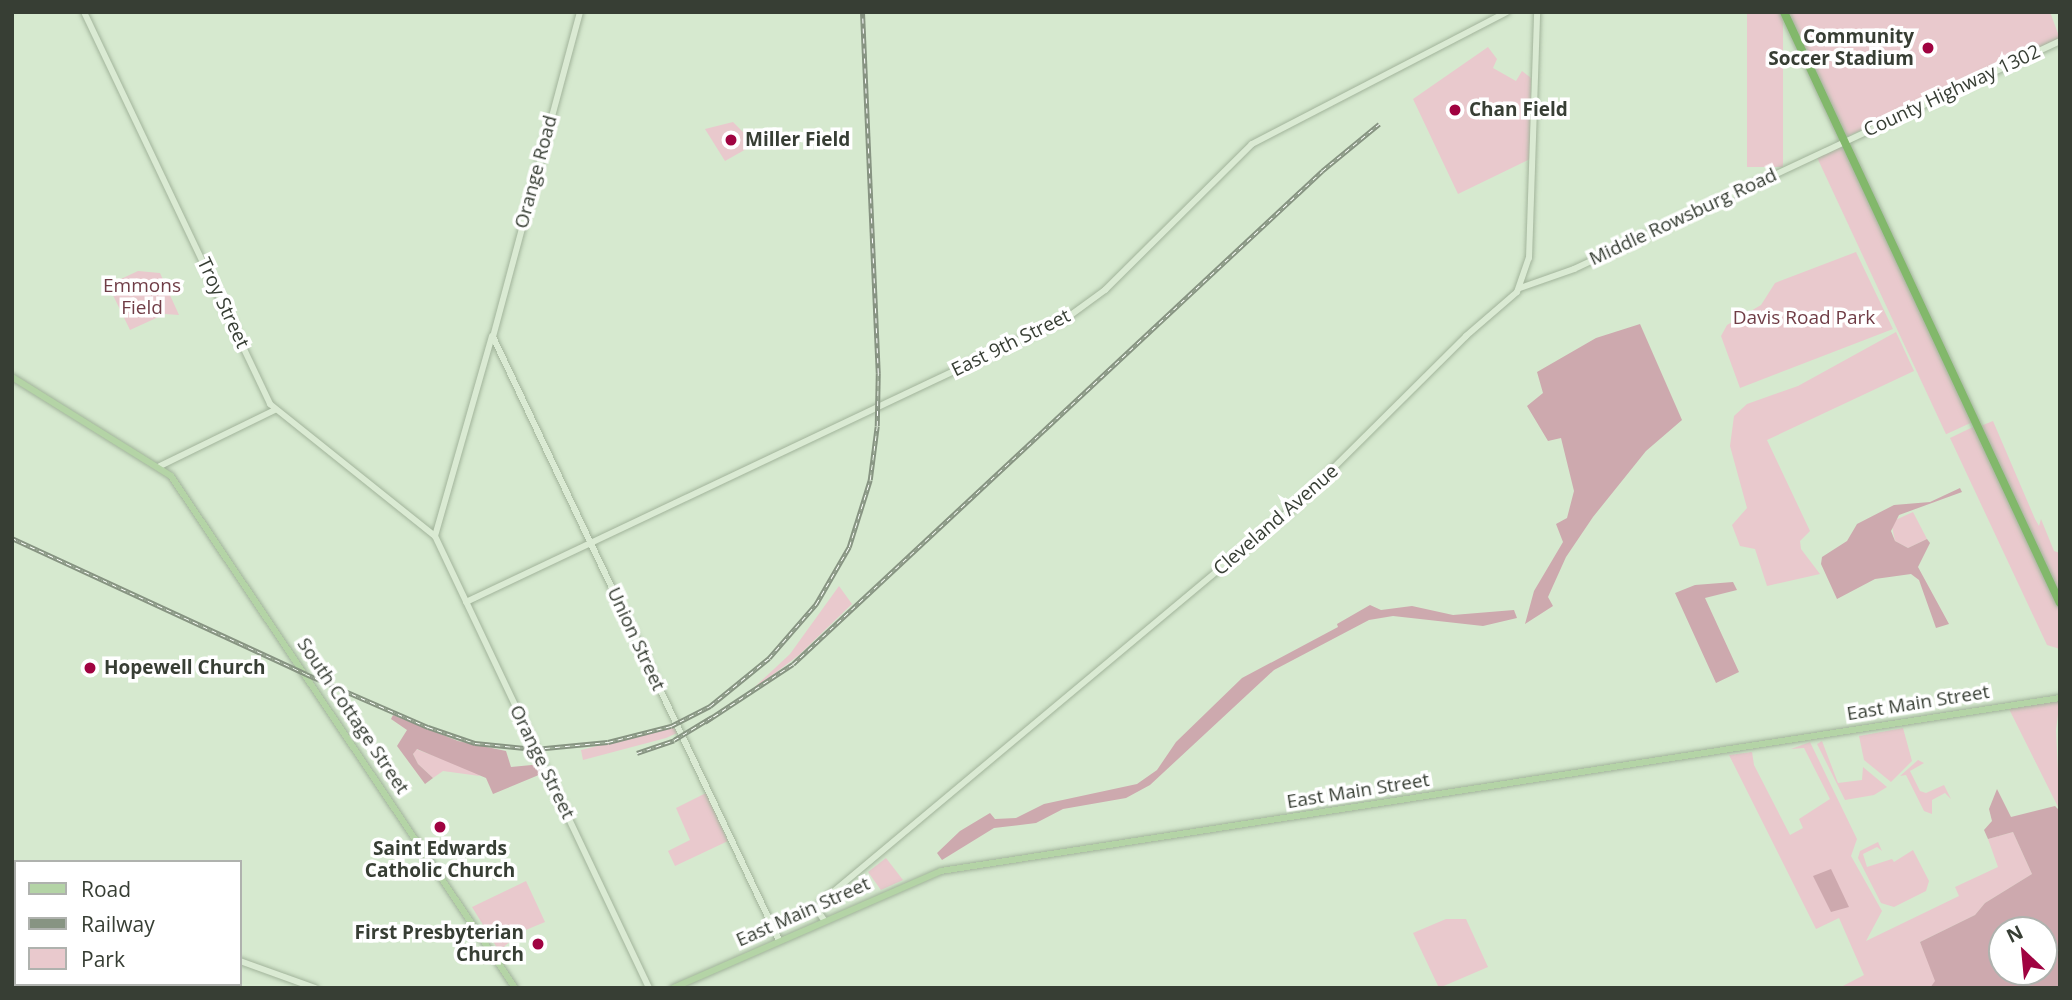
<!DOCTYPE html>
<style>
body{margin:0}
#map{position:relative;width:2072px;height:1000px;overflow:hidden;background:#d6e9cf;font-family:"Open Sans",sans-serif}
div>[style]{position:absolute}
.green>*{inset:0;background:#e9c9cd;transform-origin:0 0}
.forest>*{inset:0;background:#cda9ae}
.roads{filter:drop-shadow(0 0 2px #a2b49b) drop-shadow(0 0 2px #a2b49b)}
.secondary>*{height:6px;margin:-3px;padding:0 3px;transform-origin:3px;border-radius:3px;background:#daead3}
.primary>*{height:6px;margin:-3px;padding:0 3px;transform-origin:3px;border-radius:3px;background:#b4d4a6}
.highway>*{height:8px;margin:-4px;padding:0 4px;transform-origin:4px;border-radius:4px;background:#82b86b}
.rail>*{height:4.5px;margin-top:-2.25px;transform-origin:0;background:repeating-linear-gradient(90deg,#fff 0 5px,#879482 0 10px);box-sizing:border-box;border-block:2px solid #879482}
.dots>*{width:19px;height:19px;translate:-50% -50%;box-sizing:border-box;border:4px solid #fff;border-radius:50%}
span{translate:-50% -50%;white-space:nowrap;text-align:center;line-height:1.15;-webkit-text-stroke:7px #fff;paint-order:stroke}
.poi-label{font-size:19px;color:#373e34;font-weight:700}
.right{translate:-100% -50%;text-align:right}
.left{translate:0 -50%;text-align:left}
.street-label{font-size:19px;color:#373e34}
.park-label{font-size:19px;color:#703d46}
.frame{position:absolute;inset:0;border:14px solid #373e34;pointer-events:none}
.legend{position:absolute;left:14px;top:860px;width:228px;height:126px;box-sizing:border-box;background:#fff;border:2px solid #afb2ae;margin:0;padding:9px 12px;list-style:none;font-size:21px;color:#373e34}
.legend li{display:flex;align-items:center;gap:14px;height:35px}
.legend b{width:35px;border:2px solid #afb2ae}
.north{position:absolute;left:1988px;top:916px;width:70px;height:70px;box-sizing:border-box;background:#fff;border:2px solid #afb2ae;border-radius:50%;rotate:334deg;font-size:19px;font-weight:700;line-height:28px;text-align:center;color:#373e34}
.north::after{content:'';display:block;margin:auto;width:24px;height:32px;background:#a00341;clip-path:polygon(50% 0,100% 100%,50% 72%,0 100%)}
</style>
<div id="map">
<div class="green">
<i style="left:1747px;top:12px;width:36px;height:155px"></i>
<i style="clip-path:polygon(1785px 12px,2050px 12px,2060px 39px,1844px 138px)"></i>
<i style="clip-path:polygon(1488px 47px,1497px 59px,1493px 68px,1516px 81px,1522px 71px,1531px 78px,1530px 159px,1458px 194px,1413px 99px)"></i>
<i style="clip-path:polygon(733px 122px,755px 144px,725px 161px,705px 129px)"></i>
<i style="left:1844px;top:142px;width:308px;height:31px;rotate:65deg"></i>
<i style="clip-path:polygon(1856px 252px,1893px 329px,1740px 388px,1721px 336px,1727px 325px,1761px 305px,1775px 283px)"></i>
<i style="clip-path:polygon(138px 271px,160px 273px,179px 315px,165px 314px,130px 330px,108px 285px)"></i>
<i style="clip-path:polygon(1896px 332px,1914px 371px,1767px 440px,1810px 531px,1800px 541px,1801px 549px,1820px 574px,1767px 586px,1755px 549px,1740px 546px,1732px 525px,1747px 508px,1730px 446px,1734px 416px,1747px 404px,1798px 386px)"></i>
<i style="clip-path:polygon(1993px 421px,2035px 519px,2039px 526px,2041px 519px,2054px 551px,2060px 553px,2060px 600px,1978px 427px)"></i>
<i style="clip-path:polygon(1975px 426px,2060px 606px,2060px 649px,2047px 645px,1950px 438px)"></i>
<i style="clip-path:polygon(1913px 512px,1927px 539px,1908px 548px,1895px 541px,1891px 522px)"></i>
<i style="clip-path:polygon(839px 586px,852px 604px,799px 655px,745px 696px,790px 654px)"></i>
<i style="clip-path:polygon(2060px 699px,2056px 730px,2060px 811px,2008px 707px)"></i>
<i style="clip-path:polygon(674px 727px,677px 733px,666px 738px,583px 760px,581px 750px)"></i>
<i style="clip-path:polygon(1903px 728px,1912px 761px,1891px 782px,1864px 760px,1859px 736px)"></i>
<i style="clip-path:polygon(1822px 741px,1838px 783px,1862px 780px,1863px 767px,1887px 787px,1874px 795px,1845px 800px,1817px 744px)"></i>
<i style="clip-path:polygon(1810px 742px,1857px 839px,1851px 856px,1882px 911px,1866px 941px,1959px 896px,1955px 887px,1998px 867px,1988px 839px,2013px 832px,2032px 874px,1985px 903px,1975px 915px,1920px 942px,1936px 981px,1930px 988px,1839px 988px,1864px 975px,1839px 918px,1816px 929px,1729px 755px,1752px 752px,1754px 765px,1790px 835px,1803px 828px,1799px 819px,1830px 799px,1804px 748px,1791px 749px)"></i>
<i style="clip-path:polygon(416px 749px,476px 772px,480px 776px,443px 771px,433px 778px,418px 764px,413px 754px)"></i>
<i style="clip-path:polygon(1918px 760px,1924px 763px,1910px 771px,1920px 791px,1926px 793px,1944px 785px,1951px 799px,1945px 793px,1932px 800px,1932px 814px,1924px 811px,1906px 775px,1900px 776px)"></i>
<i style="clip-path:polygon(706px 793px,728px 841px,675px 866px,668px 851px,690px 840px,676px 808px)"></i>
<i style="clip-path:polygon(1878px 842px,1882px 851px,1877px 847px,1863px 854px,1867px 867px,1892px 859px,1894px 862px,1913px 850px,1929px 881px,1926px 891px,1894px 907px,1881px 903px,1858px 858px,1860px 851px)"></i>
<i style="clip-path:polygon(886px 858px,903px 880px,881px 890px,868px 872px)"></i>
<i style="clip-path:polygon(526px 881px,545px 922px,521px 932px,499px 951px,472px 907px)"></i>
<i style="clip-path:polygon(1446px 919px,1466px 919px,1488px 967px,1439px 988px,1413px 933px)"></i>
</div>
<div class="forest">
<i style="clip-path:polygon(1640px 324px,1682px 420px,1646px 451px,1593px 517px,1566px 557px,1548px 597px,1553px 606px,1525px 624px,1534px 591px,1563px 542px,1556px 524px,1567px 518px,1574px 491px,1561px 438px,1548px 441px,1527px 406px,1543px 393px,1537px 372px,1596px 338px)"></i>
<i style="clip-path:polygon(1960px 488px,1962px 492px,1899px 515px,1891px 531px,1895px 541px,1908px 548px,1927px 539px,1930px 543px,1918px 567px,1949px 624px,1936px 628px,1919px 580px,1911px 574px,1875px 579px,1837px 599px,1821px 564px,1822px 557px,1847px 541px,1857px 524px,1894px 505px,1930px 502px)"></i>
<i style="clip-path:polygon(1733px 582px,1737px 590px,1705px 598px,1739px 672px,1716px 683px,1675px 593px,1695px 585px)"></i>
<i style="clip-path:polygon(1370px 605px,1381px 610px,1412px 606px,1453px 615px,1514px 610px,1517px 618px,1483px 626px,1393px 616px,1369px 620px,1274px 670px,1150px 785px,1126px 798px,1063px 809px,1036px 823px,994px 828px,942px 860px,937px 853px,960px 831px,990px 813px,995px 819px,1016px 818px,1044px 804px,1137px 784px,1157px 770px,1176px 742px,1242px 678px,1338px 627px,1337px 624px)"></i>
<i style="clip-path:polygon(393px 715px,458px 741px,506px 751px,511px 767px,542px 764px,546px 772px,493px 794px,486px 778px,417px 749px,413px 754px,418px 764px,433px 778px,425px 784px,397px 746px,407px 730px,391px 719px)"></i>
<i style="clip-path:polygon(evenodd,1997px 789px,2011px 817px,2055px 806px,2060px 811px,2060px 988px,1930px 988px,1935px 981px,1920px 942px,1975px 915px,1985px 903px,2032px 874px,2013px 832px,1988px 839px,1984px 830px,1992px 821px,1989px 809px,1997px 789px,2002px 930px,2044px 930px,2044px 972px,2002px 972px,2002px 930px)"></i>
<i style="clip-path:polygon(1831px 869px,1849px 907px,1831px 912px,1813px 876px)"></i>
</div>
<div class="roads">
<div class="secondary">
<i style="left:84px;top:12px;width:434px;rotate:64.6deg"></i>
<i style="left:270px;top:404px;width:211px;rotate:38.7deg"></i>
<i style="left:435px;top:536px;width:500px;rotate:64.66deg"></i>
<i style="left:580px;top:12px;width:336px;rotate:105deg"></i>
<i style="left:493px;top:337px;width:667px;rotate:64.63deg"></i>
<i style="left:1520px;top:288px;width:57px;rotate:-19.4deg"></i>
<i style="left:1574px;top:269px;width:537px;rotate:-25.13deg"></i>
<i style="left:160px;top:466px;width:128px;rotate:-26deg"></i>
<i style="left:435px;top:536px;width:208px;rotate:-74.1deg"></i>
<i style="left:466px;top:602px;width:666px;rotate:-25.33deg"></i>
<i style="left:1068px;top:317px;width:46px;rotate:-36.1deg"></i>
<i style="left:1105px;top:290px;width:207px;rotate:-44.8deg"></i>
<i style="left:1252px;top:144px;width:287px;rotate:-27.4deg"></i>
<i style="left:12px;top:910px;width:4px"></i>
<i style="left:824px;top:920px;width:11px;rotate:-124deg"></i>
<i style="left:818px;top:911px;width:9px;rotate:-72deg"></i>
<i style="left:821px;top:902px;width:618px;rotate:-39.88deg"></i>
<i style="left:1295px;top:506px;width:241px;rotate:-44.8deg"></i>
<i style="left:1466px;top:336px;width:67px;rotate:-40.8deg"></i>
<i style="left:1517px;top:292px;width:36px;rotate:-71deg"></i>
<i style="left:1529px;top:258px;width:246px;rotate:-88.1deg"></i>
<i style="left:240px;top:961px;width:80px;rotate:19.8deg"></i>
</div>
<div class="primary">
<i style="left:12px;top:377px;width:187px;rotate:31.9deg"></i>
<i style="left:171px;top:476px;width:617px;rotate:56.1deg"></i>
<i style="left:673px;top:988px;width:292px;rotate:-23.6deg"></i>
<i style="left:941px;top:871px;width:1132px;rotate:-8.79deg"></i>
</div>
<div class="highway">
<i style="left:1784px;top:12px;width:652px;rotate:64.97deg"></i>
</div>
</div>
<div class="rail">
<i style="left:12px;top:538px;width:324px;rotate:24.8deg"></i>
<i style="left:306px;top:674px;width:133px;rotate:23.5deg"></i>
<i style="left:428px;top:727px;width:50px;rotate:18.8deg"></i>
<i style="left:475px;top:743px;width:60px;rotate:5.7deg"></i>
<i style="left:535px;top:749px;width:73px;rotate:-5.5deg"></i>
<i style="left:608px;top:742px;width:65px;rotate:-14.3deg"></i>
<i style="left:671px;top:726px;width:44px;rotate:-27.1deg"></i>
<i style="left:710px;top:706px;width:76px;rotate:-39.1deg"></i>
<i style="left:769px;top:658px;width:72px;rotate:-49deg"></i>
<i style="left:816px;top:604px;width:66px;rotate:-59.9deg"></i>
<i style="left:849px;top:547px;width:70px;rotate:-72.6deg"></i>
<i style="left:870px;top:480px;width:54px;rotate:-82.6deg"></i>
<i style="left:877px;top:426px;width:53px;rotate:-88.9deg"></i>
<i style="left:878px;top:373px;width:361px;rotate:-92.5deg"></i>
<i style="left:705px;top:722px;width:105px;rotate:-33.4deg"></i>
<i style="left:793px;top:664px;width:723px;rotate:-42.98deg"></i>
<i style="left:1322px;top:171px;width:74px;rotate:-39.5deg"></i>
<i style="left:637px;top:753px;width:39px;rotate:-19deg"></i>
<i style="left:674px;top:740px;width:44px;rotate:-31.2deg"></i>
</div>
<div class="dots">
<i style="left:1928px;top:48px;background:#a00341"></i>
<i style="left:1455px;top:110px;background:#a00341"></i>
<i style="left:731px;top:140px;background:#a00341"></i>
<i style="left:90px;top:668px;background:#a00341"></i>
<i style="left:440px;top:827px;background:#a00341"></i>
<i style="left:538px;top:944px;background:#a00341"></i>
</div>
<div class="poi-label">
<span class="right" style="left:1914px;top:48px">Community<br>Soccer Stadium</span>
<span class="left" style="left:1469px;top:110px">Chan Field</span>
<span class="left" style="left:745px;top:140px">Miller Field</span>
<span class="left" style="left:104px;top:668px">Hopewell Church</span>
<span style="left:440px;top:860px">Saint Edwards<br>Catholic Church</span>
<span class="right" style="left:524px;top:944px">First Presbyterian<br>Church</span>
</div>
<div class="street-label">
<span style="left:1952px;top:91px;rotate:-25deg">County Highway 1302</span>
<span style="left:536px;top:172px;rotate:-75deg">Orange Road</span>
<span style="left:1683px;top:217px;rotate:-25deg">Middle Rowsburg Road</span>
<span style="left:223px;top:303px;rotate:65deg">Troy Street</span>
<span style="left:1011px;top:343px;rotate:-26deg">East 9th Street</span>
<span style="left:1276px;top:520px;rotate:-41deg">Cleveland Avenue</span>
<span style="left:636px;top:639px;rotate:65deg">Union Street</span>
<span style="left:1918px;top:703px;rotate:-9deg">East Main Street</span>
<span style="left:353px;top:716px;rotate:56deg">South Cottage Street</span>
<span style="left:542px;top:762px;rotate:64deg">Orange Street</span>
<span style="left:1358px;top:791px;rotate:-9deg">East Main Street</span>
<span style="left:803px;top:912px;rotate:-24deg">East Main Street</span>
</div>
<div class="park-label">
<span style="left:142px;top:297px">Emmons<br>Field</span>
<span style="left:1804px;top:318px">Davis Road Park</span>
</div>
<div class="frame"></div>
<ul class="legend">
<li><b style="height:9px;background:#b4d4a6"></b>Road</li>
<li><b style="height:9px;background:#879482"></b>Railway</li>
<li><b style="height:19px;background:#e9c9cd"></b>Park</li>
</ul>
<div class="north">N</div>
</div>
